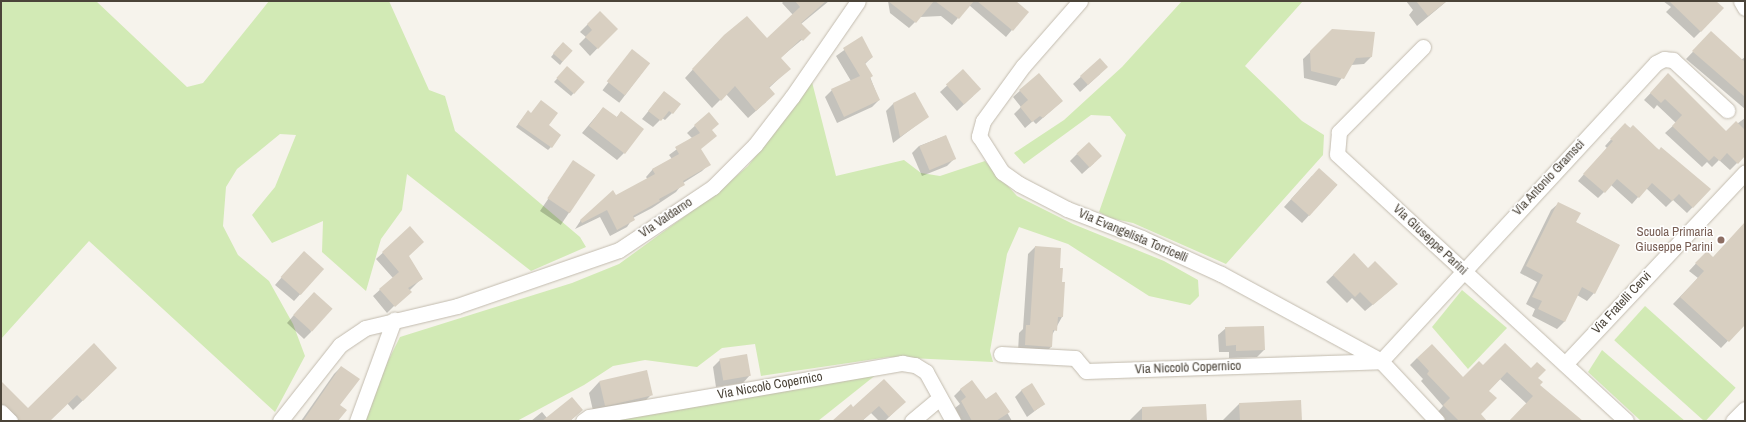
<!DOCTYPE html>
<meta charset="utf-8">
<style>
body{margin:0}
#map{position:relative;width:1746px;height:422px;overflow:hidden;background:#f6f3ec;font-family:"Archivo Narrow",sans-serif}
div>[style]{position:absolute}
.green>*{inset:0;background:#d2eab5;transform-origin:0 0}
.shadow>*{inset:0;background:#0003;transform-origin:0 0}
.building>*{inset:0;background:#d8cfc1;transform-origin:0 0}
.roads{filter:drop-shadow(0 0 1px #c2bbae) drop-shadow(0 0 1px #c2bbae)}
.street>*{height:15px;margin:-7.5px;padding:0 7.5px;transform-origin:7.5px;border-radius:7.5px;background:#fff}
.dots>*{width:11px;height:11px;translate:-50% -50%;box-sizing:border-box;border:2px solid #fff;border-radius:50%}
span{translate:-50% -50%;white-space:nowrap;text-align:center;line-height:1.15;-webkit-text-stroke:3px #fff;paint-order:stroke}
.street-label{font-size:13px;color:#4b4439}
.education-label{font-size:13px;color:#785e54}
.right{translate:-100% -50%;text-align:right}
.frame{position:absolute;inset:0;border:2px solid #4b4439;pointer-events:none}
</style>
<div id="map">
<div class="green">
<i style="clip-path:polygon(1px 1px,96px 1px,187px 87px,203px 83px,269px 1px,389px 1px,429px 90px,445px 96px,455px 131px,580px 237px,586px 247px,531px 271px,407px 174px,402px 210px,381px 239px,366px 291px,322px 252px,323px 221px,272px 243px,252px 215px,275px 187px,296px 135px,280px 134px,237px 169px,226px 187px,223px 226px,238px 255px,269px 281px,293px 324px,305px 356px,275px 412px,89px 241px,1px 339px)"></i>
<i style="clip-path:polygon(1182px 1px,1303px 1px,1245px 66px,1302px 121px,1324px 135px,1323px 155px,1226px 264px,1133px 223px,1110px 218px,1099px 212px,1126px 135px,1110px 116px,1091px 115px,1024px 164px,1014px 153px,1064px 120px,1122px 67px)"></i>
<i style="clip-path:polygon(812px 82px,836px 176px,904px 160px,921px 173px,940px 176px,985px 161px,1017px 196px,1073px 224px,1164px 261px,1198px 280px,1199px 296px,1190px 305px,1149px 296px,1068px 244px,1019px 227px,1007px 254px,990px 351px,993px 362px,889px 357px,761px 376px,755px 344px,722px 348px,697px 367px,645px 360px,613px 366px,584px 385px,517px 421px,364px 421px,384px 369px,400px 337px,572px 283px,619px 264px,714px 195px,748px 166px)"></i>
<i style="clip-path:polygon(1462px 290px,1507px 328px,1468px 369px,1432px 327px)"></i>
<i style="left:1645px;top:306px;width:122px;height:46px;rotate:42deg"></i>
<i style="clip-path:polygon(1602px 350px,1685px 421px,1641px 421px,1588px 372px)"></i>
<i style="clip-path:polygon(877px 374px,818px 421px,597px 421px)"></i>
</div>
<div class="shadow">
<i style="clip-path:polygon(784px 1px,829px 1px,801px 24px,810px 33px,780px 58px,789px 69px,769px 88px,766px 102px,748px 118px,726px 94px,712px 108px,685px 78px,716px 44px,767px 40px,793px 15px,782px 3px)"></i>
<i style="clip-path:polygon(888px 1px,1014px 1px,1027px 12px,1006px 37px,969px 5px,952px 25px,941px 16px,920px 17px,909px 28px,890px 13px)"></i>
<i style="clip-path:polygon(1406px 1px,1447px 1px,1417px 26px,1409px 15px,1413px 10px)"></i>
<i style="clip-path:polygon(1663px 1px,1715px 1px,1701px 31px,1694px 38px,1666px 12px,1671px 7px)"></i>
<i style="clip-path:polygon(600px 12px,616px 29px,590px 56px,579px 44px,586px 37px,580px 32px)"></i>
<i style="clip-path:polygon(1333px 30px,1371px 57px,1364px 64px,1351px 65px,1336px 86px,1304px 78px,1303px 59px)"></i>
<i style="clip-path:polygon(1711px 33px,1741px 60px,1745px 57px,1745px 109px,1686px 59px)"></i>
<i style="clip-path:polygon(861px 38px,872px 57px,865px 64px,879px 100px,872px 107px,837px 123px,825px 97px,832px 90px,851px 81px,836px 56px)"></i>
<i style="clip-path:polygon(559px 47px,563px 61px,560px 65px,551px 57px)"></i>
<i style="left:632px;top:51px;width:21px;height:49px;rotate:37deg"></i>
<i style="clip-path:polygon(1100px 59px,1100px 74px,1080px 92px,1073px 84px)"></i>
<i style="clip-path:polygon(564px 71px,584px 82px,571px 96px,554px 82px)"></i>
<i style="clip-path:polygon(963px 71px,973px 96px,957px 111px,940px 92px)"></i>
<i style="clip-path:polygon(1039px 74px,1062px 101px,1036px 124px,1033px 121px,1025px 128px,1014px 114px,1021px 107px,1013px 97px)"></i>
<i style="clip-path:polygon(1661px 82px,1726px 132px,1745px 118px,1745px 155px,1730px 170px,1719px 160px,1712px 167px,1707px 162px,1702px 167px,1665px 133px,1676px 123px,1657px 105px,1654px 109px,1644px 100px)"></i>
<i style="clip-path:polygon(664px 92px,672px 113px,665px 120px,662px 118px,653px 127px,642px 119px)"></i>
<i style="clip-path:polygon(915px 93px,927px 117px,893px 143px,886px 111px,893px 104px)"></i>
<i style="clip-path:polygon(603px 108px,616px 118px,621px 112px,624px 153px,617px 160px,582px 133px)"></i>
<i style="clip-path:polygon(709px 113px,711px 130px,700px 149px,709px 164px,702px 171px,683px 183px,676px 192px,652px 208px,633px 218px,627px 227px,610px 236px,600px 217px,575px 229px,581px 220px,615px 197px,648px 180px,646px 177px,653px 169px,672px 159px,669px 155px,692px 138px,687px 133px)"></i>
<i style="clip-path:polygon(525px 115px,547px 125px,551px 147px,548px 150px,516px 127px)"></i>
<i style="clip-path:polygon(1625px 124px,1710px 189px,1687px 213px,1673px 200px,1666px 207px,1646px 188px,1632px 204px,1611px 185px,1598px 198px,1578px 181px,1607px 148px,1605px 146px)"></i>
<i style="clip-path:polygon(945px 136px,954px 159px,947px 166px,922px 176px,912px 153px,919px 146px)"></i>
<i style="clip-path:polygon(1077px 154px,1094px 163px,1082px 174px,1070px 161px)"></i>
<i style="left:573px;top:162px;width:25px;height:59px;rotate:34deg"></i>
<i style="clip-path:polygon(1312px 176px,1337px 185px,1302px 223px,1284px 207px)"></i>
<i style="clip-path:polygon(1559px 203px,1575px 222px,1619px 245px,1594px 293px,1587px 301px,1577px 295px,1564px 322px,1557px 329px,1532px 316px,1535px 309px,1526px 304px,1537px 282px,1520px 273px,1551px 210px)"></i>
<i style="clip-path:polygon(1745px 223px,1745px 323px,1721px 348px,1673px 304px,1698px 278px,1689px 271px,1700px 259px,1713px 258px)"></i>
<i style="clip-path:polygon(410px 228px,408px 256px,422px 278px,387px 313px,373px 296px,393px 278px,376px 259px)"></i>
<i style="clip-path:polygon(1035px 247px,1059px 269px,1062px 317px,1052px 335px,1051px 347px,1044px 354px,1018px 352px,1019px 333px,1023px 329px,1028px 254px)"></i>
<i style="clip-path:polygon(1354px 255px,1389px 291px,1365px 311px,1352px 298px,1347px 303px,1326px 282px)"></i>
<i style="clip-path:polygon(297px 260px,323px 269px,294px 301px,275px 285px)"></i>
<i style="clip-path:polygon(307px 300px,311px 332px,304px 339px,287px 323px)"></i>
<i style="clip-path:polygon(1226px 328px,1264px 350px,1257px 357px,1229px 358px,1229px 352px,1219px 352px,1218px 335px)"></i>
<i style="clip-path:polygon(1417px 358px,1463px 379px,1483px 367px,1537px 378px,1538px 385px,1578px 421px,1510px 421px,1527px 404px,1500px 379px,1488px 391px,1479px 414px,1486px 421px,1445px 421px,1437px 413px,1443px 406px,1421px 381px,1423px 379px,1410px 365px)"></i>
<i style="clip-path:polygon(720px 360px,750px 375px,743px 383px,716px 387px,713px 367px)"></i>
<i style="clip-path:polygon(341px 367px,337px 421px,301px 421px,334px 374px)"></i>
<i style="clip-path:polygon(116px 368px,73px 410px,67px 403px,49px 421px,3px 421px,1px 419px,1px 393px,28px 410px)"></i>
<i style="clip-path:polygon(884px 380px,897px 409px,885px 421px,879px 421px,871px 413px,862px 421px,833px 421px,853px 408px)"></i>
<i style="clip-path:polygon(599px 382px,652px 394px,641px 405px,594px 415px,589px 393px)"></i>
<i style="clip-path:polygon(961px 389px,986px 400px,996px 393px,1012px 421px,962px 421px,955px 408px,960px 404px,954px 396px)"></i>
<i style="clip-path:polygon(1022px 390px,1044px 404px,1027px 417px,1015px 397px)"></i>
<i style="clip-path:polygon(1239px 404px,1301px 421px,1222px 421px)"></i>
<i style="clip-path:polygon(1142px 408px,1206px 421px,1129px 421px)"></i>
<i style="clip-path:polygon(582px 410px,570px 421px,531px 421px,542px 412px,547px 418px)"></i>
</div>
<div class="building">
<i style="clip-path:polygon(795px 1px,826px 1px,801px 23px,811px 33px,803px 41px,801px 39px,781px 58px,791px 69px,769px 87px,775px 94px,756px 111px,735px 86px,721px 101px,692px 69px,724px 35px,747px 16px,767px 38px,800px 7px)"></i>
<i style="clip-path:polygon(888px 1px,934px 1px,916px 23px)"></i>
<i style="clip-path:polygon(935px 1px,974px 1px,959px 19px)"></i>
<i style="clip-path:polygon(977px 1px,1016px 1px,1029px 12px,1013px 31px)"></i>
<i style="clip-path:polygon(1416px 1px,1447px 1px,1428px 16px)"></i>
<i style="clip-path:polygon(1669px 1px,1716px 1px,1724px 8px,1701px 32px)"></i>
<i style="clip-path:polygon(600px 11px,618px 29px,598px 49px,585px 37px,592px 30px,587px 24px)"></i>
<i style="clip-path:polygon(1332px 29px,1375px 32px,1372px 57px,1356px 58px,1344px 79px,1311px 71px,1310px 51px)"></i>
<i style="clip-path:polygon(1711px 31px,1745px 62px,1745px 97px,1692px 51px)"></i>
<i style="clip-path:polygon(862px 36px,873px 57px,865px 63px,873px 76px,870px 78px,880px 100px,844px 117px,831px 89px,860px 76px,843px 48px)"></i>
<i style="left:563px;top:42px;width:13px;height:15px;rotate:42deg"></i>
<i style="left:632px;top:49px;width:23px;height:41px;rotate:38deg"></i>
<i style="left:1100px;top:58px;width:12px;height:27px;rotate:48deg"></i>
<i style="left:567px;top:66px;width:24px;height:16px;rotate:42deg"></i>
<i style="left:963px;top:69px;width:27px;height:23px;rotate:48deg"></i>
<i style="clip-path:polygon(1039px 73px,1063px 101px,1043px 118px,1040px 116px,1032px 122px,1020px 107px,1028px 100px,1019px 90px)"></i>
<i style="clip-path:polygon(1668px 73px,1726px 131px,1736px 121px,1745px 130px,1745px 156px,1738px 164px,1727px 153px,1720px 161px,1714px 156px,1709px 161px,1672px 126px,1682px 115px,1665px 99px,1661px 103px,1650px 93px)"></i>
<i style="clip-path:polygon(664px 91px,681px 104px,673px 114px,669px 111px,661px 121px,648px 111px)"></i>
<i style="clip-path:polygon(915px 92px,929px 117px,900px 137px,893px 103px)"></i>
<i style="clip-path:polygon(541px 100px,558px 113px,549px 125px,561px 135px,552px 148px,518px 124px,528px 110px,531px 113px)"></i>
<i style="clip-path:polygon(603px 107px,617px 117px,621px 111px,644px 129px,625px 154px,589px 126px)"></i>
<i style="clip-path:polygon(709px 112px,719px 124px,712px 130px,717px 136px,701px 149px,711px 165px,683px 181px,685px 185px,659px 199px,660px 201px,633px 216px,635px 220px,617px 230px,607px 210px,582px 223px,580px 220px,613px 190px,616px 195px,655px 174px,652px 169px,679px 154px,675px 147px,700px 133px,694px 125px)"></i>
<i style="clip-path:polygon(1625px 123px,1630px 128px,1633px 125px,1659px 150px,1661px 147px,1711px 189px,1693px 208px,1679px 194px,1672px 201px,1652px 183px,1639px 198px,1617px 179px,1605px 193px,1583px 174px,1613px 141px,1610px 139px)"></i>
<i style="left:946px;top:135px;width:26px;height:29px;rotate:67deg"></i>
<i style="left:1089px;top:142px;width:19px;height:17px;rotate:47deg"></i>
<i style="left:573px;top:160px;width:27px;height:46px;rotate:34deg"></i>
<i style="left:1319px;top:168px;width:25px;height:42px;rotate:42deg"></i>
<i style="clip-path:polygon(1558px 202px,1581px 213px,1576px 222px,1620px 245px,1595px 294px,1582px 287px,1565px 322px,1538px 309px,1542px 301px,1532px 297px,1543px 275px,1526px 266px)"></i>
<i style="clip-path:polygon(1745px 222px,1745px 325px,1729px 342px,1680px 297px,1704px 271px,1695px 263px,1707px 251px,1713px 257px)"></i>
<i style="clip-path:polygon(410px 226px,424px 242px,409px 256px,423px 279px,408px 288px,412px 292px,395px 307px,379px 289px,399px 272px,382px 252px)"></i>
<i style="clip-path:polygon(1035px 246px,1061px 248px,1060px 268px,1063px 268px,1062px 282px,1065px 282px,1063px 317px,1058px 317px,1057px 331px,1053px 330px,1052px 347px,1025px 345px,1026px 325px,1030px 325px)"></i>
<i style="left:304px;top:251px;width:27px;height:35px;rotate:42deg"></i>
<i style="clip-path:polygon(1354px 253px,1368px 268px,1375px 261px,1398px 284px,1373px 305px,1360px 292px,1355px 297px,1333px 275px)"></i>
<i style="left:314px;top:292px;width:25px;height:31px;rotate:42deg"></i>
<i style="clip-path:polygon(1264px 326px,1265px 350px,1236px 351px,1236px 345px,1226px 346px,1225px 327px)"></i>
<i style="clip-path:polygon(94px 343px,117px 368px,83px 401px,77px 395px,50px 421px,19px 421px,16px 415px,1px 403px,1px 381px,28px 408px)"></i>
<i style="clip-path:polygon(1505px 343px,1531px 368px,1537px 362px,1546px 370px,1538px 378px,1543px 382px,1540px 385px,1583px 421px,1509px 421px,1533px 396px,1507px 372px,1489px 391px,1497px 398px,1481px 414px,1487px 421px,1459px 421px,1443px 405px,1450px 398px,1427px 374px,1429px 371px,1417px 358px,1432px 344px,1463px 377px,1479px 361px,1483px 365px)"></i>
<i style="left:747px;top:354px;width:22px;height:28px;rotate:80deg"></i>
<i style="clip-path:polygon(341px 366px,360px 379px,340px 405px,347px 410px,338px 421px,303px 421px)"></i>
<i style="left:647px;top:370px;width:26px;height:49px;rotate:77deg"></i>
<i style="clip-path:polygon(884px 379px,906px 402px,889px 417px,879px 406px,862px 421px,832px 421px,851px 404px,853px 407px)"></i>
<i style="clip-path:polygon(972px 380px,986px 399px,996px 392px,1010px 412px,996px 421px,972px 421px,961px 401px,966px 397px,960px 389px)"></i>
<i style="left:1032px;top:383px;width:25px;height:13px;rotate:58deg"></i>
<i style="clip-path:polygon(572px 397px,583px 410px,570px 421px,542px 421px)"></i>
<i style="clip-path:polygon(1301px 400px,1302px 421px,1240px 421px,1239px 403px)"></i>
<i style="clip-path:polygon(1206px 404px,1207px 421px,1142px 421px,1142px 407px)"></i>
</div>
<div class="roads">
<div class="street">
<i style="left:1080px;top:1px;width:86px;rotate:131.2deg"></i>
<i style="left:1023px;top:66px;width:68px;rotate:126deg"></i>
<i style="left:983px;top:121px;width:16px;rotate:105deg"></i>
<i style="left:979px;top:136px;width:43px;rotate:57.4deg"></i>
<i style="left:1002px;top:172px;width:21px;rotate:35deg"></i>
<i style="left:1019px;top:184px;width:54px;rotate:27.5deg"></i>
<i style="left:1067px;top:209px;width:80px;rotate:21.1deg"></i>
<i style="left:1142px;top:238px;width:87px;rotate:24.5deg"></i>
<i style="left:1221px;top:274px;width:182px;rotate:28.5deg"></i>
<i style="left:1381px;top:361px;width:82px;rotate:47deg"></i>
<i style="left:1741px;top:1px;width:8px;rotate:60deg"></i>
<i style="left:1423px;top:47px;width:120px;rotate:134.7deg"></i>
<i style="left:1339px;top:132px;width:22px;rotate:95deg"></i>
<i style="left:1337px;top:154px;width:393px;rotate:42.7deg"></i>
<i style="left:1001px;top:354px;width:74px;rotate:3.1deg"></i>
<i style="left:1075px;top:358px;width:17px;rotate:50deg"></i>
<i style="left:1086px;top:371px;width:295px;rotate:-1.9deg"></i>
<i style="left:1381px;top:361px;width:405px;rotate:-47.3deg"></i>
<i style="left:1656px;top:63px;width:9px;rotate:-27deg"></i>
<i style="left:1664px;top:59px;width:9px;rotate:6deg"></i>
<i style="left:1673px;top:60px;width:74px;rotate:42.8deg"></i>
<i style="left:1565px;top:364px;width:263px;rotate:-46.8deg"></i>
<i style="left:1px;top:412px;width:13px;rotate:45deg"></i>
<i style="left:280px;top:421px;width:97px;rotate:-51.7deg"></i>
<i style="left:340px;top:345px;width:30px;rotate:-34deg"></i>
<i style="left:365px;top:328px;width:95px;rotate:-13.4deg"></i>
<i style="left:457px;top:306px;width:171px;rotate:-19.1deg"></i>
<i style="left:619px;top:250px;width:113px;rotate:-33.8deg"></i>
<i style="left:713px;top:187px;width:59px;rotate:-45deg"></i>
<i style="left:755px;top:145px;width:61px;rotate:-52.4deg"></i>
<i style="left:792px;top:97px;width:116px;rotate:-55.5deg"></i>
<i style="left:357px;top:421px;width:108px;rotate:-69.9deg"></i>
<i style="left:583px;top:421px;width:7px;rotate:-34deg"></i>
<i style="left:589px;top:417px;width:318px;rotate:-9.8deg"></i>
<i style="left:902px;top:363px;width:13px;rotate:9deg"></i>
<i style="left:915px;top:365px;width:13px;rotate:32deg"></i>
<i style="left:926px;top:372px;width:56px;rotate:61.1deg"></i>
<i style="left:912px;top:421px;width:34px;rotate:-40deg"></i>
<i style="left:1733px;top:421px;width:17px;rotate:-45deg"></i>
</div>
</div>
<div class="dots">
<i style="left:1721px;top:240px;background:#8d6e63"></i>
</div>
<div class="street-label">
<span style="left:1549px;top:178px;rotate:-47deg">Via Antonio Gramsci</span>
<span style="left:666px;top:218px;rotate:-34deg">Via Valdarno</span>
<span style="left:1133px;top:236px;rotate:23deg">Via Evangelista Torricelli</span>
<span style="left:1430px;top:240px;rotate:43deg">Via Giuseppe Parini</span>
<span style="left:1622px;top:303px;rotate:-47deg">Via Fratelli Cervi</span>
<span style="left:1188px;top:368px;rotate:-2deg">Via Niccolò Copernico</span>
<span style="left:770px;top:386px;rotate:-10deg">Via Niccolò Copernico</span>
</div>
<div class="education-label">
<span class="right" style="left:1713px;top:240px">Scuola Primaria<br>Giuseppe Parini</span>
</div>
<div class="frame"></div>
</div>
